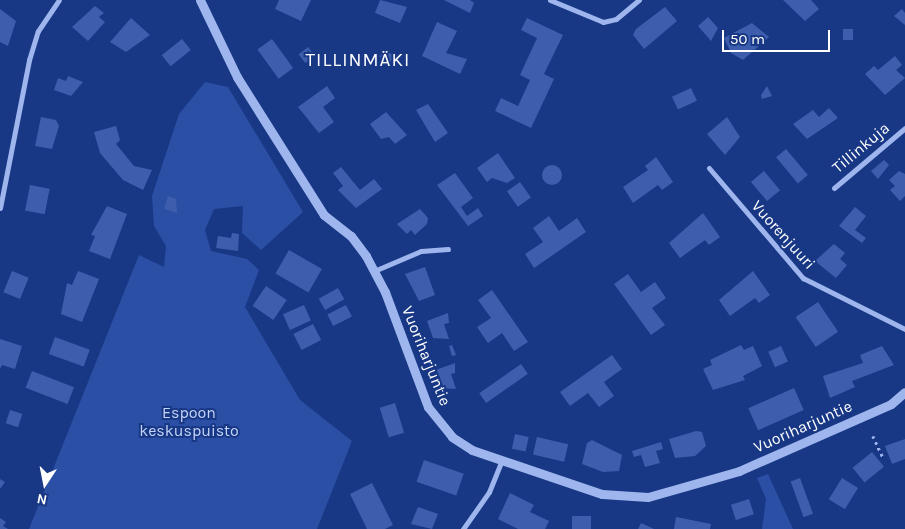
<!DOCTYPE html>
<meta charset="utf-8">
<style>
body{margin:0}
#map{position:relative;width:905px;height:529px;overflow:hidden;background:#183886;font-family:Karla,sans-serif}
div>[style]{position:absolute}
.green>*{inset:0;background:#2b4fa4}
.building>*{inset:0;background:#3d5ead;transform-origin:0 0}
.round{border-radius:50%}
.path>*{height:2.5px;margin-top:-1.25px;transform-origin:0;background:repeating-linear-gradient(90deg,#9eb6ed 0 2.5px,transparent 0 6.5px)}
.minor>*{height:5px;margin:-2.5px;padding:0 2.5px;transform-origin:2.5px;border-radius:2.5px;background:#9eb6ed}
.tertiary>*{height:9px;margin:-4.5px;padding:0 4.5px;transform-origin:4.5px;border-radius:4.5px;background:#9eb6ed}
span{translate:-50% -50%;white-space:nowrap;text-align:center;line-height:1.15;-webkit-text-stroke:4px #183886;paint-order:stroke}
.street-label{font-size:16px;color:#fff}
.park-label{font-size:16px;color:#c4d4f9}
.quarter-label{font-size:19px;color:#fff;letter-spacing:1px}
.north{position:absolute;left:20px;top:459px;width:50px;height:50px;-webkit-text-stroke:4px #183886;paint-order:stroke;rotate:191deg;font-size:14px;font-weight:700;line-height:20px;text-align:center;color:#fff}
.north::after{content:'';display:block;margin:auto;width:18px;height:22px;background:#fff;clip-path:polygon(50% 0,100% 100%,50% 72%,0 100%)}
.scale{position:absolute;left:722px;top:30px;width:108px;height:22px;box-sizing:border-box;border:2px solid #fff;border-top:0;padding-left:6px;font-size:15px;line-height:18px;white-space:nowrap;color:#fff;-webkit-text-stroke:4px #183886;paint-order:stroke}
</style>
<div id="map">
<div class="green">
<i style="clip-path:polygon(205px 82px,228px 87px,303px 212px,261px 250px,242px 233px,243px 206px,214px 209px,205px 230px,211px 251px,247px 259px,259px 270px,245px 307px,300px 400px,352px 441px,317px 529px,29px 529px,139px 255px,164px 267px,166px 246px,154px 226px,152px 196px,179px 114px)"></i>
<i style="clip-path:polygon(768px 474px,793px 529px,762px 529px,766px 499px,757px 478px)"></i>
</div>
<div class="building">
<i style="clip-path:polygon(279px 0,311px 0,301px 21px,275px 9px)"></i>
<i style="clip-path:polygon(380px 0,407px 7px,400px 23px,375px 13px)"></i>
<i style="clip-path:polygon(444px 0,470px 0,474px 3px,470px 13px)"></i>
<i style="clip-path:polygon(783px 0,811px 0,819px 9px,805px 21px)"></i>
<i style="clip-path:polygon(95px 6px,104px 13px,99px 17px,105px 22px,88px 41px,72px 27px)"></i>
<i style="clip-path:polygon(665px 7px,677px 21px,644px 49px,633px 35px,636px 29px)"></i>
<i style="clip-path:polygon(0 9px,16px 21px,8px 46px,0 42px)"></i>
<i style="clip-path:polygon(902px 9px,905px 13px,905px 25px,894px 16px)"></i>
<i style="clip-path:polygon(708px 17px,718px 28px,711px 41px,698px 26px)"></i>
<i style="clip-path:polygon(131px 18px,150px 35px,126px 52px,110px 42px)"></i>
<i style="clip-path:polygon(527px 18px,563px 35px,544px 74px,554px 79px,531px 128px,495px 111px,501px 98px,518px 106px,530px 80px,520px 75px,537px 38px,521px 30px)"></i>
<i style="clip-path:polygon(437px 22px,457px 31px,446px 53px,467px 59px,460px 74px,422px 56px)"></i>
<i style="clip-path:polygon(752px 23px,769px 37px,743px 60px,731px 53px,724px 38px)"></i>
<i style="left:843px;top:29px;width:10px;height:11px"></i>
<i style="left:182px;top:39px;width:14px;height:26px;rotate:51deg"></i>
<i style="left:272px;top:39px;width:36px;height:18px;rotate:54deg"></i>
<i style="left:308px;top:47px;width:11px;height:12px;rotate:52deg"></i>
<i style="left:383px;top:50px;width:12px;height:8px;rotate:24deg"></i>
<i style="clip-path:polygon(895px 56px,902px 65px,896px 70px,905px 78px,885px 95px,865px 74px,874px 66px,878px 70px)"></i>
<i style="clip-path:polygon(68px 76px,83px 82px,71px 96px,54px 90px,58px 78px,66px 81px)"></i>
<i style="clip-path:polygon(327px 86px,335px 98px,323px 107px,334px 122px,319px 133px,298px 107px)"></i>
<i style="clip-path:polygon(767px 86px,772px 96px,762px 99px,761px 95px)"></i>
<i style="left:691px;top:88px;width:14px;height:21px;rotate:65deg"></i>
<i style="clip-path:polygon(428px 104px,448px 133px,435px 142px,416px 110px)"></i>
<i style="clip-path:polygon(829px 108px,838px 118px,807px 139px,793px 124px,813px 110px,819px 117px)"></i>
<i style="clip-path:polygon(386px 112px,407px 135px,395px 144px,389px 137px,381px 139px,370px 124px)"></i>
<i style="clip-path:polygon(41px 117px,56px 120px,59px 126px,52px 149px,35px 146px)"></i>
<i style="clip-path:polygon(727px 117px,740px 137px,725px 155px,707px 134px)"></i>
<i style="clip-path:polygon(116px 126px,120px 140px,116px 144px,134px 166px,152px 170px,143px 190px,123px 180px,100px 153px,94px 132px)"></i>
<i style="left:786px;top:149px;width:34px;height:13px;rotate:50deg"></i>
<i style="clip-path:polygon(498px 153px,515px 178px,507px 183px,492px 178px,487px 182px,477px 168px)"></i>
<i style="clip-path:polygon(656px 157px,673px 182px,662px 190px,658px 185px,633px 203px,623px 187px,648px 170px,645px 166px)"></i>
<i style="clip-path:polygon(884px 160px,889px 165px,878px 179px,871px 171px)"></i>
<i class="round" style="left:542px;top:165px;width:20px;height:20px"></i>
<i style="clip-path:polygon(341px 167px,360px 190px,374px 179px,382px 189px,356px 208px,338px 190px,343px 186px,333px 173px)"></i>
<i style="left:764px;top:171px;width:25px;height:17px;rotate:50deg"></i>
<i style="clip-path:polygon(899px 171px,905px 174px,905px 196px,900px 201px,890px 190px,895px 186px,889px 180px)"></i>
<i style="clip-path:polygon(455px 173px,473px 198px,461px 207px,467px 216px,478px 208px,483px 216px,468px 226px,437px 185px)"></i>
<i style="left:520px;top:182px;width:19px;height:16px;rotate:55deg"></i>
<i style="left:30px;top:185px;width:20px;height:26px;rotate:11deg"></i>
<i style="clip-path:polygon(168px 196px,176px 199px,177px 213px,164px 209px)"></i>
<i style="clip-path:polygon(107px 206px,127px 214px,110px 259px,89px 251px,95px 236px,91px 235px)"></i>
<i style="clip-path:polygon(855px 207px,866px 216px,855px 230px,866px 238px,862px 243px,839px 226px)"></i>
<i style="clip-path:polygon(420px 209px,428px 218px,427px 224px,415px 235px,411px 230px,407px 234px,397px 224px)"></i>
<i style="clip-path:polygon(703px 213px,720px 237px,709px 245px,705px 240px,680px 258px,669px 243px)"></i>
<i style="clip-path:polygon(549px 216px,559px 231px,577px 218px,586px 232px,534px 268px,525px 254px,543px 242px,533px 228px)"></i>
<i style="clip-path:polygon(232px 233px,239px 234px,238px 251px,216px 248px,218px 236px,231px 238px)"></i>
<i style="clip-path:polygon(834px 244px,845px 253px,840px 259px,847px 265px,836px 278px,815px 261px)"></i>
<i style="left:289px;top:250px;width:38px;height:27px;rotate:30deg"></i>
<i style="clip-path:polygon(425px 267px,435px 295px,419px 301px,405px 274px)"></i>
<i style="left:12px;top:271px;width:18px;height:23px;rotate:22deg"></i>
<i style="clip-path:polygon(78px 271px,99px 279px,82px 322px,61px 314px,67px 283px,72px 285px)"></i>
<i style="clip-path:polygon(753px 271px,770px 295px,759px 303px,755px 298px,730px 316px,719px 300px)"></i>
<i style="clip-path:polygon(628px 274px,641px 292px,655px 282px,666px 298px,652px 308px,665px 325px,651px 335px,614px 284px)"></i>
<i style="left:266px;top:286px;width:25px;height:24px;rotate:34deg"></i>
<i style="left:338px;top:288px;width:13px;height:22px;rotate:61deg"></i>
<i style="clip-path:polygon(492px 290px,528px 342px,514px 351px,502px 333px,488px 343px,477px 327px,491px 318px,478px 300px)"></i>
<i style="left:818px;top:302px;width:36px;height:27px;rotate:56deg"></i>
<i style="left:304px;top:305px;width:17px;height:23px;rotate:66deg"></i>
<i style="left:346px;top:305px;width:13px;height:21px;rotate:63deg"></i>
<i style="clip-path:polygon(448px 313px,449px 323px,444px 324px,449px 339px,433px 338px,427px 321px)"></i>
<i style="left:313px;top:324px;width:18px;height:22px;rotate:63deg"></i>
<i style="left:55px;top:337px;width:37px;height:18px;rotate:20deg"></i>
<i style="clip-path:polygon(0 339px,22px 346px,15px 369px,2px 365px,0 369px)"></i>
<i style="clip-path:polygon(452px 345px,456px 355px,452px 356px,449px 346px)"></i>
<i style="clip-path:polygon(741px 345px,744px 350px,753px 346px,762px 366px,743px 376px,745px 380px,713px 390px,703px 369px,712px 365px,710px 360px)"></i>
<i style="left:781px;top:346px;width:17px;height:14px;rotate:66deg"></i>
<i style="clip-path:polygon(882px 346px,894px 365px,852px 381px,855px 387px,830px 398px,823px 376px,863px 363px,860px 355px)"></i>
<i style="clip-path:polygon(612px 355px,622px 369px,604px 382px,614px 396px,599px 407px,588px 393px,570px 406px,560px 392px)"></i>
<i style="clip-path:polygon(455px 363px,455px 373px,451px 374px,456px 389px,439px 388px,433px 371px)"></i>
<i style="left:521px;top:364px;width:12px;height:51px;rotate:55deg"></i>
<i style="left:32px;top:371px;width:45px;height:18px;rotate:21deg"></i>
<i style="left:794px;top:388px;width:24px;height:50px;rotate:66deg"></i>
<i style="left:395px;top:403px;width:31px;height:16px;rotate:73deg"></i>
<i style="left:10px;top:410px;width:13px;height:14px;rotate:18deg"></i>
<i style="clip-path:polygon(696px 431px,702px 432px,706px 446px,695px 456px,675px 458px,669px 439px)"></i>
<i style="left:515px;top:434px;width:14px;height:15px;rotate:12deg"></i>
<i style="left:537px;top:437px;width:32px;height:18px;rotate:13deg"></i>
<i style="clip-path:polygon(905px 439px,905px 459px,892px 464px,885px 446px)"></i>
<i style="clip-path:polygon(592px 440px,622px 455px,619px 471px,603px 472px,582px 464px,587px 443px)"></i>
<i style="clip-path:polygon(661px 442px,663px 449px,656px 451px,660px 463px,645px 467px,641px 455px,634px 457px,632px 451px)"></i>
<i style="left:872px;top:452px;width:19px;height:25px;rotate:51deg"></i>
<i style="left:424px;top:460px;width:42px;height:23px;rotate:19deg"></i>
<i style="left:800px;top:478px;width:38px;height:10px;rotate:70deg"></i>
<i style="left:842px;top:478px;width:19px;height:25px;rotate:32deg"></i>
<i style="clip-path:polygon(0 479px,5px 482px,0 489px)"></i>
<i style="clip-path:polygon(372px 483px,393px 525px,385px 529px,367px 529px,350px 494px)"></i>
<i style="clip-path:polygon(510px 493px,534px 505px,530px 512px,549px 521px,545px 529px,518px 529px,498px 519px)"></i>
<i style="left:749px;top:499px;width:16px;height:19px;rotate:72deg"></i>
<i style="clip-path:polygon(418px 507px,438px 514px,432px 529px,411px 524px)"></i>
<i style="left:572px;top:516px;width:19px;height:13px"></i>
<i style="clip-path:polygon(676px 517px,711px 524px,710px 529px,674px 529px)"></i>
<i style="clip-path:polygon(0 518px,6px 522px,3px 526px,8px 529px,0 529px)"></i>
<i style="clip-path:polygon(641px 523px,654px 529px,638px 529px)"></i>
</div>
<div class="path">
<i style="left:873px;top:436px;width:23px;rotate:65deg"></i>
</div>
<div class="minor">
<i style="left:550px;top:0;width:57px;rotate:22.5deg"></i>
<i style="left:603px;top:22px;width:13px;rotate:-13deg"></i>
<i style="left:616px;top:19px;width:30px;rotate:-40deg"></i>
<i style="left:709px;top:168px;width:145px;rotate:49.5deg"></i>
<i style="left:803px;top:278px;width:114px;rotate:26.6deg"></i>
<i style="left:834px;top:188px;width:93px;rotate:-40.2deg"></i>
<i style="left:0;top:208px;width:151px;rotate:-78.9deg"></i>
<i style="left:29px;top:60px;width:30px;rotate:-73deg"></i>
<i style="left:38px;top:31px;width:37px;rotate:-56deg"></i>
<i style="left:374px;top:271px;width:51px;rotate:-23.1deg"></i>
<i style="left:421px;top:251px;width:27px;rotate:-4deg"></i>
<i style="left:463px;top:529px;width:45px;rotate:-54.9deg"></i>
<i style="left:489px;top:492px;width:31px;rotate:-68deg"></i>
</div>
<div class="tertiary">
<i style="left:200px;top:0;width:85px;rotate:64.3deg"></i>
<i style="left:237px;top:77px;width:163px;rotate:57.8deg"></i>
<i style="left:324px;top:215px;width:34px;rotate:38deg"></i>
<i style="left:351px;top:236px;width:25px;rotate:53deg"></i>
<i style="left:366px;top:256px;width:41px;rotate:62.2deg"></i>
<i style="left:385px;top:292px;width:123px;rotate:69.5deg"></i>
<i style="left:428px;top:407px;width:38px;rotate:51deg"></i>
<i style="left:452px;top:437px;width:24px;rotate:33deg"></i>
<i style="left:472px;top:450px;width:137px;rotate:18.7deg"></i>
<i style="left:602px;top:494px;width:46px;rotate:3.7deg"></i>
<i style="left:648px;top:497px;width:95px;rotate:-15.9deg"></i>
<i style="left:739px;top:471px;width:166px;rotate:-23.8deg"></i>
<i style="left:891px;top:404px;width:18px;rotate:-41deg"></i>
</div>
<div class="street-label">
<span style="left:861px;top:148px;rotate:-40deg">Tillinkuja</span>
<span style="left:783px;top:235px;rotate:48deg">Vuorenjuuri</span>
<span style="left:426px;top:356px;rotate:68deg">Vuoriharjuntie</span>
<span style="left:803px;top:427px;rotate:-24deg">Vuoriharjuntie</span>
</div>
<div class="park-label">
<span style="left:189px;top:422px">Espoon<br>keskuspuisto</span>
</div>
<div class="quarter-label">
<span style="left:358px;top:61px">TILLINMÄKI</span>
</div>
<div class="north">N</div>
<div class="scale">50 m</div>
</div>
